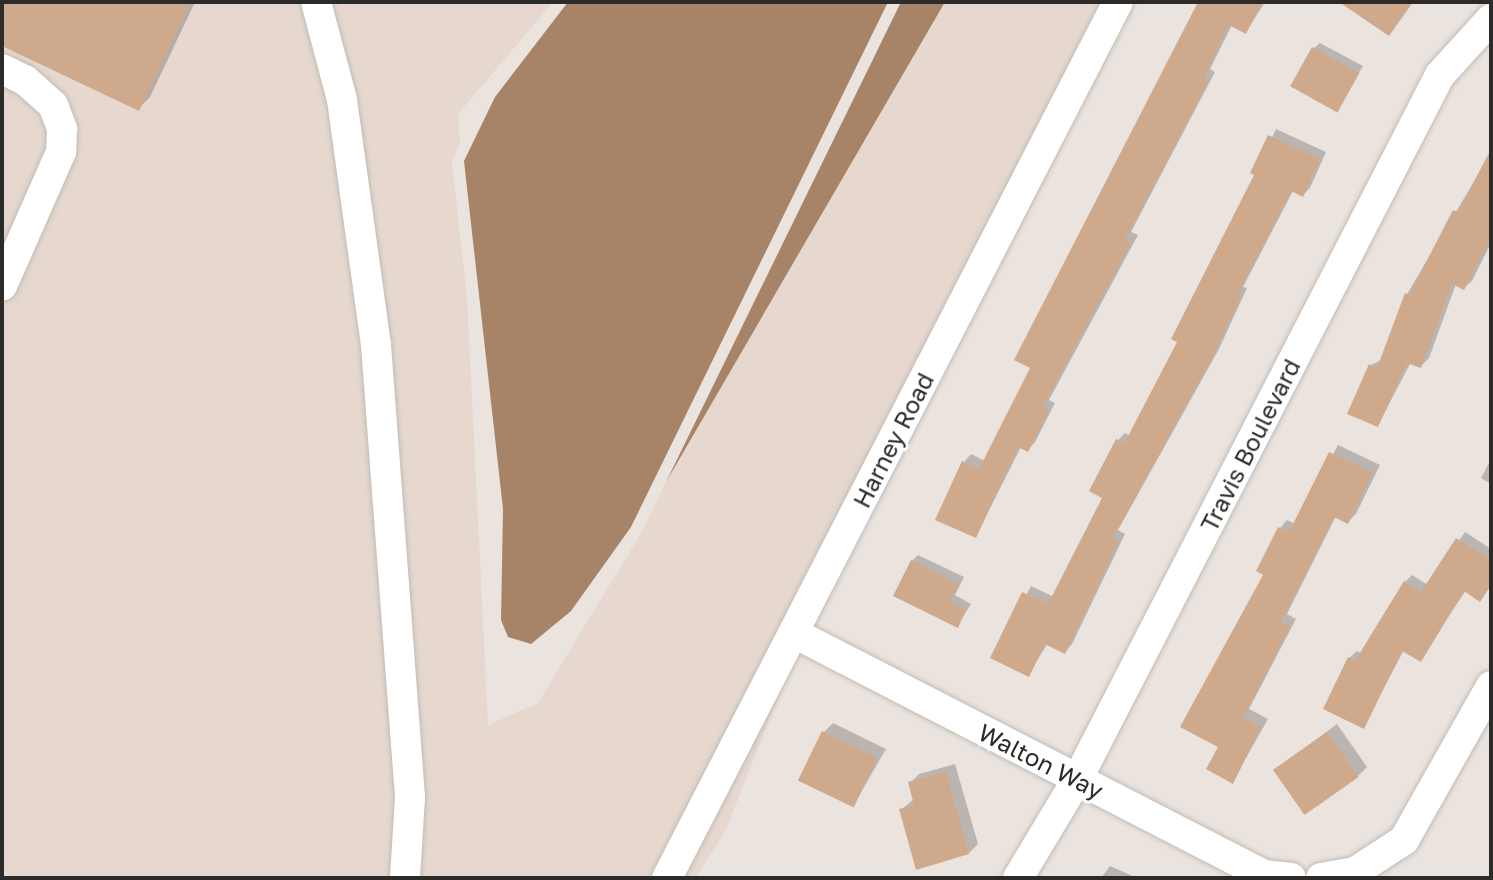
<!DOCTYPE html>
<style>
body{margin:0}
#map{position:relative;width:1493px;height:880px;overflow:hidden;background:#eae3de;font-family:"Golos Text",sans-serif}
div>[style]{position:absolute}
.built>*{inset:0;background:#e6d8ce}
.water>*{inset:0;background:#a78367}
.shadow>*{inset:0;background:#0003}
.building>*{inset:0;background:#cea98c;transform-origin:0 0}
.roads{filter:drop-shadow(0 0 2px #c1bbb6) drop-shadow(0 0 2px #c1bbb6)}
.minor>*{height:30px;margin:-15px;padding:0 15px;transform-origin:15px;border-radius:15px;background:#fff}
span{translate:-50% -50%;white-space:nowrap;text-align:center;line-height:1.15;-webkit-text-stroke:6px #fff;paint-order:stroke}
.street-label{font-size:24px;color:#2d2b29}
.frame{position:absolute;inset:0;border:4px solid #2d2b29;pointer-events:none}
</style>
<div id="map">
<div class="built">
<i style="clip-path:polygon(2px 2px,302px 2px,329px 104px,363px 346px,396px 798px,392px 878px,2px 878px)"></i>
<i style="clip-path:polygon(330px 2px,553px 2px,458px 114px,460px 142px,452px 163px,467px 298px,488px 725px,538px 703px,640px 535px,666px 482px,945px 2px,1105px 2px,652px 878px,419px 878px,403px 520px,389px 342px)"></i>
<i style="clip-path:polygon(785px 680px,725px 832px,695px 878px,682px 878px)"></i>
</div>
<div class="water">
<i style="clip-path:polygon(568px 2px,888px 2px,631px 527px,571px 611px,531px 644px,508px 637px,501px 620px,503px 509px,464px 161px,495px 97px)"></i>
<i style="clip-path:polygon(901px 2px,945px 2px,666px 482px)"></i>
</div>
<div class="shadow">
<i style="clip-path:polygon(2px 2px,195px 2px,150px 97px,138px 109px,2px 44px)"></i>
<i style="clip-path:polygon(1200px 2px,1265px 2px,1246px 32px,1232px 25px,1210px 69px,1215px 72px,1131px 232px,1138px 235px,1049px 400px,1055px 403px,1035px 442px,1028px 450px,1021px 447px,976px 536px,964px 462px,971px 454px,985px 461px,1033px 368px,1017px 359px)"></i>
<i style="clip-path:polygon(1320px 43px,1363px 66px,1337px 110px,1314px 48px)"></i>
<i style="clip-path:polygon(1276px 129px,1326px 152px,1310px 188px,1303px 195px,1293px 191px,1243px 287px,1247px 288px,1219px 349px,1118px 530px,1125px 534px,1072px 644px,1065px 652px,1048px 643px,1028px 675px,992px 657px,1031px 586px,1054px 597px,1104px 498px,1118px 440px,1125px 433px,1130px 436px,1179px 341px)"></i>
<i style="clip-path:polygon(1491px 153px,1491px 243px,1472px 281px,1464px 288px,1456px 284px,1429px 358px,1421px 366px,1411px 362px,1378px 425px,1371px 365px,1383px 359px,1407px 294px)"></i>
<i style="clip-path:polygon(1338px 445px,1380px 465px,1356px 514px,1348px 522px,1336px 516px,1287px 614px,1296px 619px,1249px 709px,1268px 719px,1233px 781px,1220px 746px,1280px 528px,1287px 520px,1295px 524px)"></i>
<i style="clip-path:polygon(1491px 459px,1491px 484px,1481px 478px)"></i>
<i style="clip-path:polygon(1465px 532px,1491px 549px,1491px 586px,1480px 599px,1466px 590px,1420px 660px,1404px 650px,1363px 727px,1349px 658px,1357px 651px,1361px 653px,1405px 582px,1412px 575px,1428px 585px)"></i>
<i style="clip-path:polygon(918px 555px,964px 577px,955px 595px,971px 604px,957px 626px,912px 561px)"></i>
<i style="clip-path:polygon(833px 723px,886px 749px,853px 806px,824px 732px)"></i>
<i style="clip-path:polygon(1337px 724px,1367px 767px,1358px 776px,1275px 770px)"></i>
<i style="clip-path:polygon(955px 764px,978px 844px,969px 853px,901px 810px,914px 799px,910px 783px,919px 774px)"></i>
<i style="clip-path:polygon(1110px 866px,1137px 878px,1101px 878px)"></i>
</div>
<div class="building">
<i style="clip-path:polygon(2px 2px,190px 2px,139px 111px,2px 46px)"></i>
<i style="clip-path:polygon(1198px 2px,1262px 2px,1246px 34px,1229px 25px,1204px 77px,1209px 80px,1125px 240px,1131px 243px,1042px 408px,1049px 411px,1028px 452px,1018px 447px,976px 538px,935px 520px,962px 461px,979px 469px,1030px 368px,1014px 360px)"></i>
<i style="clip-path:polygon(1339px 2px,1413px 2px,1389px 36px)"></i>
<i style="left:1312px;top:47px;width:54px;height:45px;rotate:29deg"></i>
<i style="clip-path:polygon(1268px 135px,1320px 159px,1303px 197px,1291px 191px,1238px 294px,1241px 296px,1212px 358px,1113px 538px,1119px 541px,1065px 654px,1045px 644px,1029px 677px,990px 658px,1022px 592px,1048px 604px,1102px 498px,1089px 491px,1116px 439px,1124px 444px,1177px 342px,1171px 339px,1254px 175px,1250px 173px)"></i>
<i style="clip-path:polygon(1491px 149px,1491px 239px,1464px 290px,1452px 284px,1421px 368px,1407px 363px,1378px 427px,1347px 414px,1369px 364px,1377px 368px,1405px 293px,1409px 295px,1453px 210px,1458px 212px)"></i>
<i style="clip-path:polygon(1329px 452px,1373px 473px,1348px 524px,1334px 517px,1281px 622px,1290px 627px,1243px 717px,1261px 727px,1233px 784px,1206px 769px,1218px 747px,1180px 727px,1263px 575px,1256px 571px,1278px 527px,1289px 532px)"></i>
<i style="clip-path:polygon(1456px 538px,1491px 560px,1491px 585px,1480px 602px,1464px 591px,1421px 662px,1402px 651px,1364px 729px,1323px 709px,1348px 657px,1355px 661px,1404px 581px,1421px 592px)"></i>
<i style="clip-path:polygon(911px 560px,959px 584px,950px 602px,966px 610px,958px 628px,893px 596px)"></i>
<i style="left:822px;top:731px;width:62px;height:55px;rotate:26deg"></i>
<i style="left:1327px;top:732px;width:55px;height:66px;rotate:55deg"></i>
<i style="clip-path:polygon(946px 772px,969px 854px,916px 870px,899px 809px,914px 805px,908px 782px)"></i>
</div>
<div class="roads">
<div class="minor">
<i style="left:316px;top:2px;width:101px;rotate:75.1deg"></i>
<i style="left:342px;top:100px;width:247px;rotate:82.1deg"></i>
<i style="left:376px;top:345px;width:454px;rotate:85.7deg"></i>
<i style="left:410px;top:798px;width:80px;rotate:93.6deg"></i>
<i style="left:2px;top:69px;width:25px;rotate:26deg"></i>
<i style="left:25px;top:80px;width:38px;rotate:42deg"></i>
<i style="left:53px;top:105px;width:26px;rotate:69deg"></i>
<i style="left:62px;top:129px;width:23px;rotate:92deg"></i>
<i style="left:61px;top:152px;width:146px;rotate:113.8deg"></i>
<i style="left:794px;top:633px;width:529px;rotate:27.24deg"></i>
<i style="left:1264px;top:875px;width:27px;rotate:6deg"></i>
<i style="left:667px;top:878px;width:985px;rotate:-62.76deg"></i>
<i style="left:1018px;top:878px;width:114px;rotate:-59deg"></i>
<i style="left:1077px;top:780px;width:793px;rotate:-62.76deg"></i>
<i style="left:1440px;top:75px;width:76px;rotate:-47.7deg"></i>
<i style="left:1321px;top:878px;width:35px;rotate:-10deg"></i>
<i style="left:1355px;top:872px;width:59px;rotate:-33.1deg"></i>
<i style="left:1404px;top:840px;width:177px;rotate:-60.5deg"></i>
</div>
</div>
<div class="street-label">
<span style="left:893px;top:440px;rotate:-63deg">Harney Road</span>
<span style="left:1250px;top:445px;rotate:-63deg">Travis Boulevard</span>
<span style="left:1041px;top:761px;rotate:27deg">Walton Way</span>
</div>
<div class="frame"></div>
</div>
